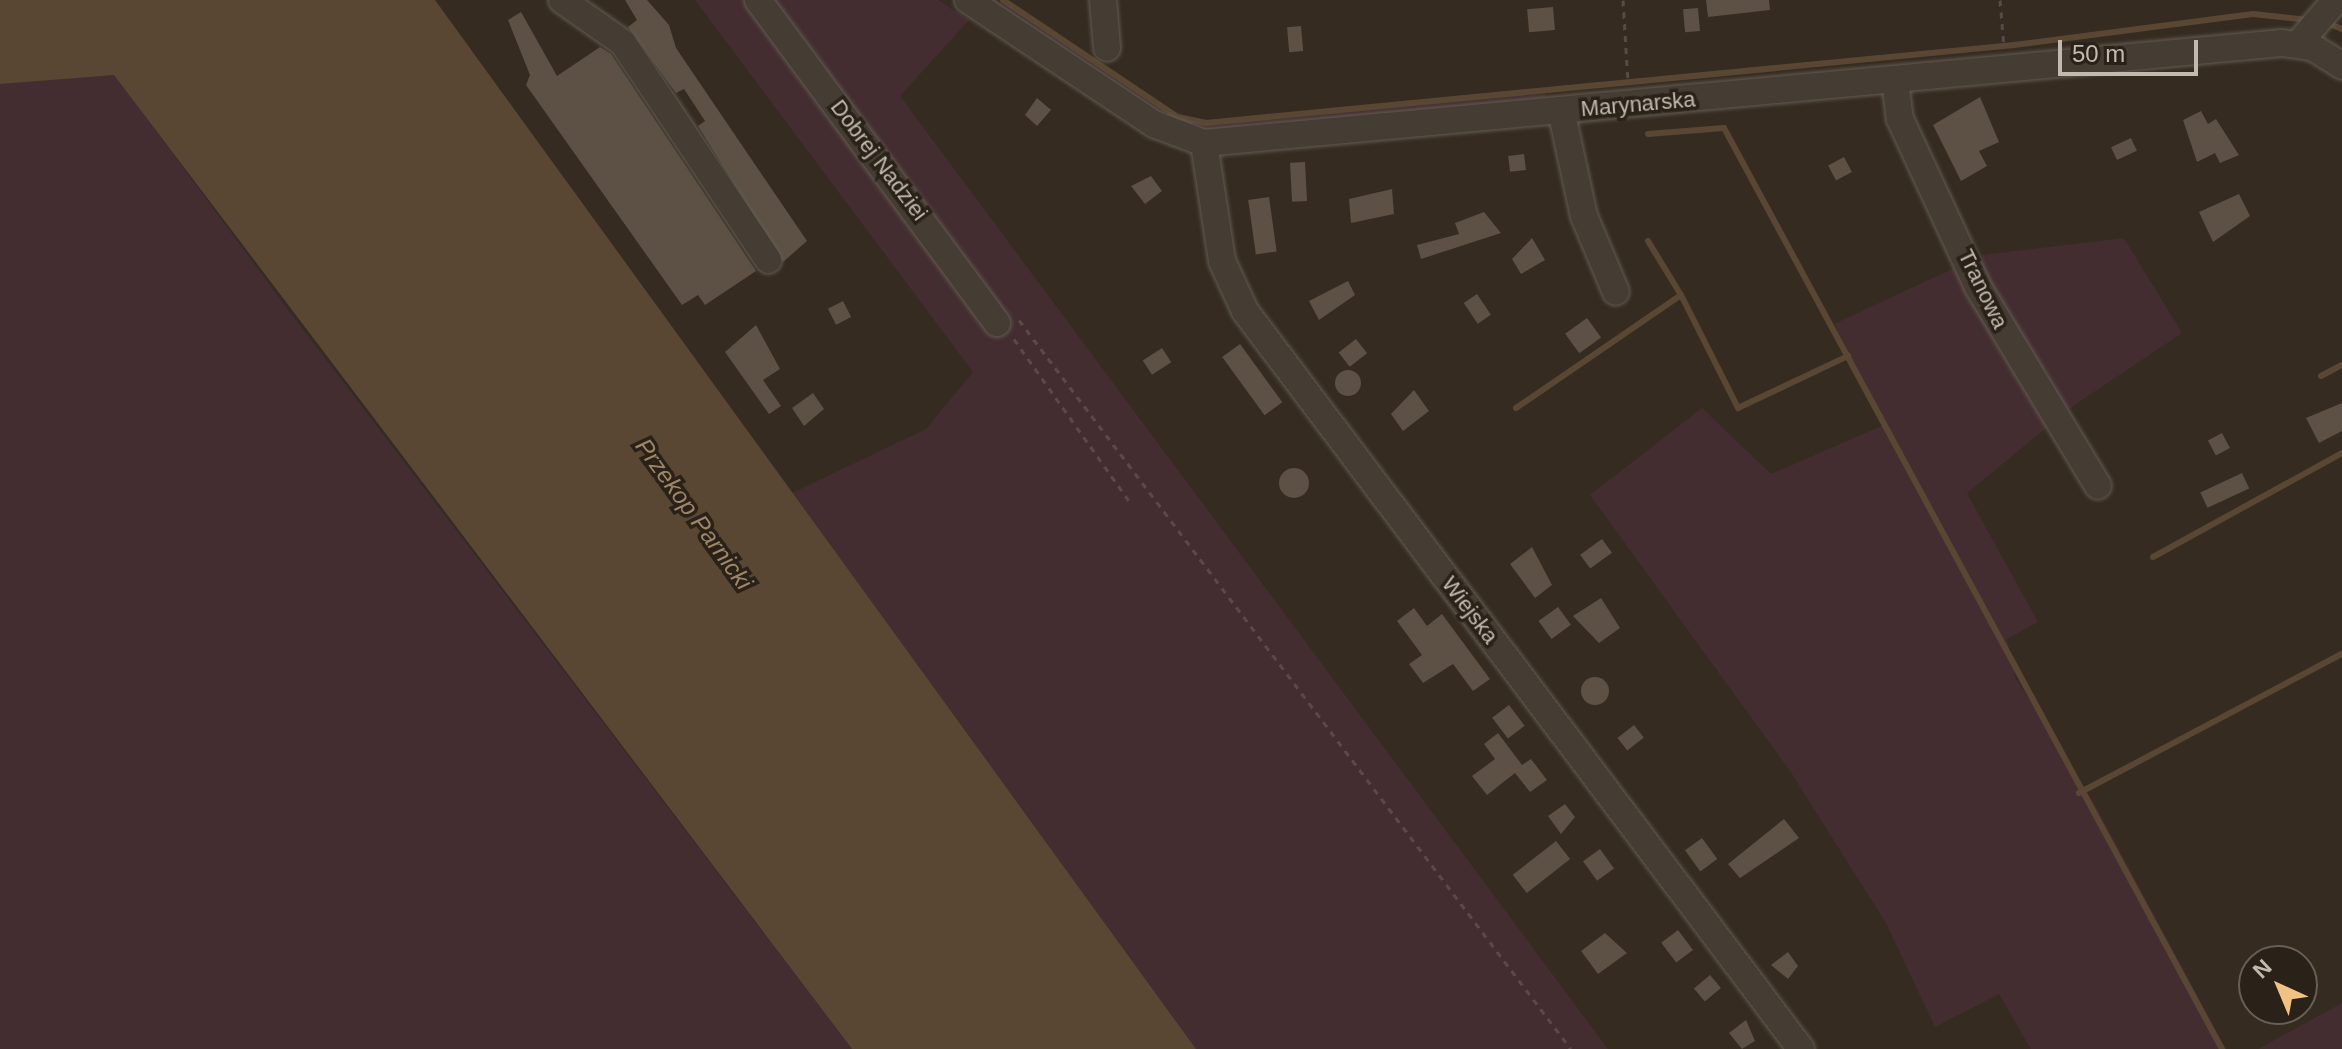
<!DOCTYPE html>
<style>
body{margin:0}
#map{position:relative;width:2342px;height:1049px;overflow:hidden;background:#352b21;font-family:Helvetica,sans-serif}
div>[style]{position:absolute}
.green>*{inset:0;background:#432d30}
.water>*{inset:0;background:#594733}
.stream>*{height:6px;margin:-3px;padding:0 3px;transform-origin:3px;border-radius:3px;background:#594733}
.building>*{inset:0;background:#5c5144;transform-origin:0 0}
.round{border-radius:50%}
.path>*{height:3px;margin-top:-1.5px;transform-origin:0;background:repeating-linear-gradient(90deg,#5a4946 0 6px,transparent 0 12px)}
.roads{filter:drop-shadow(0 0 2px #635b51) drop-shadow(0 0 2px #635b51)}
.minor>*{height:26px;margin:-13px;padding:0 13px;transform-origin:13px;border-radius:13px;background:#453d34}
span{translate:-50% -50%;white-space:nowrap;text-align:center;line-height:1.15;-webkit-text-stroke:7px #2a2219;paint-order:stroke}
.street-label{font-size:22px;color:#c2baae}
.water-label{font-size:24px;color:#9f8669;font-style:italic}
.north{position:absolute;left:2238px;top:945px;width:80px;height:80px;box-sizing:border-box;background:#2a2219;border:2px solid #675f55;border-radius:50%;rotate:316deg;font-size:22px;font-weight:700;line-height:32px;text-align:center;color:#c2baae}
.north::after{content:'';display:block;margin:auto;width:28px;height:36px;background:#f0c385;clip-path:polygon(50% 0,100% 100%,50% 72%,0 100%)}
.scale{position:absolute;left:2058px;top:40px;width:140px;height:36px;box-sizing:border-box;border:4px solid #c2baae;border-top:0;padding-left:10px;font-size:24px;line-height:28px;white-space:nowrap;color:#c2baae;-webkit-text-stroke:6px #2a2219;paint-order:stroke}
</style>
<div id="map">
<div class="green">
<i style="clip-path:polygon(695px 0,938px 0,969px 20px,900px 96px,1608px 1049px,1196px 1049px,792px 493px,926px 429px,973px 372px)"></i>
<i style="clip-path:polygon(983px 0,995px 0,1191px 124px,1545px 92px,1546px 103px,1204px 133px,1177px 125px)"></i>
<i style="clip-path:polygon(114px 74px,289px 311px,852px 1049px,0 1049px,0 84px)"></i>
<i style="clip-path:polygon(2124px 238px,2182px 333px,2073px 406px,1967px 493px,2038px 622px,2007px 639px,2015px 677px,2093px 801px,2226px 1049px,2031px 1049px,1999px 994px,1935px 1027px,1886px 923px,1790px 771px,1590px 495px,1702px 408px,1771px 474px,1886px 424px,1834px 324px,1982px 255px)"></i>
<i style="clip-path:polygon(2342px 1003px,2342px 1049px,2258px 1049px)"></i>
</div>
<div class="water">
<i style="clip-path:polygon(0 0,435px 0,1196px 1049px,852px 1049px,114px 75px,0 84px)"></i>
</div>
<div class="stream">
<i style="left:1003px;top:0;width:211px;rotate:33.8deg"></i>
<i style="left:1178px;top:117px;width:29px;rotate:12deg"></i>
<i style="left:1206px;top:123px;width:812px;rotate:-5.51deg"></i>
<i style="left:2014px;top:45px;width:241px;rotate:-7.4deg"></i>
<i style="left:2253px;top:14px;width:55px;rotate:6.2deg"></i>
<i style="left:2327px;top:23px;width:16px;rotate:22deg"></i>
<i style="left:1648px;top:134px;width:76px;rotate:-4.5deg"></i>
<i style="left:1724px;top:128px;width:1047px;rotate:61.6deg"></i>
<i style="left:1648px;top:241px;width:63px;rotate:58.6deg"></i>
<i style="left:2321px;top:376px;width:24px;rotate:-28deg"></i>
<i style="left:1516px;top:408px;width:200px;rotate:-34.4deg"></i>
<i style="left:1681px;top:295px;width:127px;rotate:63.2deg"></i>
<i style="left:1738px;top:408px;width:122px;rotate:-25.3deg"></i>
<i style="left:2153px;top:557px;width:216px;rotate:-28.8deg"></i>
<i style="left:2079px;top:793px;width:297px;rotate:-27.9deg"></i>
</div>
<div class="building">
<i style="clip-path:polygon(625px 0,647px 0,669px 25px,676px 48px,807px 241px,783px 262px,698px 126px,705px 121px,684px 89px,676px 93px,628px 27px,637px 20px)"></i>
<i style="clip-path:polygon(1706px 0,1769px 0,1770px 10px,1708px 17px)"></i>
<i style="left:1553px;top:7px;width:23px;height:26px;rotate:85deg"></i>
<i style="left:1698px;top:8px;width:23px;height:15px;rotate:85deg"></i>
<i style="clip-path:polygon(521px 12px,557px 76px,600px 47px,611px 54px,756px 271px,705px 305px,698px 295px,682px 305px,526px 85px,530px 75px,508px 20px)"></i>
<i style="left:1301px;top:26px;width:25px;height:14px;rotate:85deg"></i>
<i style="clip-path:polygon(1980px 97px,1999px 142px,1979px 151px,1987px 166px,1961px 181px,1933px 125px)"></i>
<i style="clip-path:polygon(1037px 98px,1051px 110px,1037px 126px,1025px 115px)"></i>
<i style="clip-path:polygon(2201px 111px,2208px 124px,2216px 119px,2239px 155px,2220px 163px,2215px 153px,2197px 162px,2183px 120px)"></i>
<i style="left:2131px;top:138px;width:14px;height:22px;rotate:65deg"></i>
<i style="left:1524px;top:154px;width:16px;height:16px;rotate:83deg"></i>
<i style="left:1844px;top:157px;width:17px;height:18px;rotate:62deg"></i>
<i style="left:1305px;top:162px;width:39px;height:15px;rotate:87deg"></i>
<i style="clip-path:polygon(1151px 176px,1162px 191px,1145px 204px,1131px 186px)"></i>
<i style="clip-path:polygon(1392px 189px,1394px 214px,1351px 223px,1349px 199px)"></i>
<i style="clip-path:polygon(2239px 194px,2250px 216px,2213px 242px,2199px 212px)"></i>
<i style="left:1269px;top:197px;width:55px;height:21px;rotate:82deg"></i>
<i style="clip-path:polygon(1484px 212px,1501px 233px,1421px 259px,1417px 245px,1459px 234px,1455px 223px)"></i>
<i style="clip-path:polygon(1532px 238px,1545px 260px,1521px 274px,1512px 259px)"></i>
<i style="clip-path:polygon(1348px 281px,1355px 295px,1319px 320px,1309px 301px)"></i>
<i style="left:1477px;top:294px;width:25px;height:16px;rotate:56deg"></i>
<i style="left:843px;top:301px;width:18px;height:17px;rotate:63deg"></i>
<i style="left:1587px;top:318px;width:24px;height:27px;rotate:54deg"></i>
<i style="clip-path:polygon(756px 325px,780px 369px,763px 380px,781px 406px,769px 414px,725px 352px)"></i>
<i style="left:1356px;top:339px;width:18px;height:22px;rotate:52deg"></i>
<i style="left:1240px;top:344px;width:72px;height:22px;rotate:54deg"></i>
<i style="left:1162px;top:348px;width:17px;height:23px;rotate:57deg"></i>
<i class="round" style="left:1335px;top:370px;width:26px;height:26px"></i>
<i style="clip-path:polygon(1414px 390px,1429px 411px,1403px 431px,1391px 414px)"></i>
<i style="clip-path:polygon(813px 393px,824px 409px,804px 426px,792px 408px)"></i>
<i style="clip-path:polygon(2342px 403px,2342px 431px,2319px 443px,2306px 418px)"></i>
<i style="left:2222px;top:433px;width:17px;height:16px;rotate:62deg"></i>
<i class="round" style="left:1279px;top:468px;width:30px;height:30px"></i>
<i style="left:2242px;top:473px;width:17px;height:46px;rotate:65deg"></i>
<i style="left:1602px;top:539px;width:17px;height:27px;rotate:54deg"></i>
<i style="clip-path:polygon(1532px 547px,1552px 585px,1535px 598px,1510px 564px)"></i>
<i style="clip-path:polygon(1601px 598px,1620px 628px,1599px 643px,1573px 616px)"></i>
<i style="left:1558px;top:607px;width:22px;height:24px;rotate:54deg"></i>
<i style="clip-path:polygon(1414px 608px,1427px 626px,1442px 614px,1490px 679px,1473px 691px,1453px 664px,1423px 683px,1409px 664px,1422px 655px,1397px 621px)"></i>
<i class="round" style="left:1581px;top:677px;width:28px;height:28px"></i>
<i style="left:1509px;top:705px;width:26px;height:21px;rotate:53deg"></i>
<i style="left:1634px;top:725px;width:16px;height:21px;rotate:52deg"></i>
<i style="clip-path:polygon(1498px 733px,1522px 765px,1531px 759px,1547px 780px,1530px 792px,1515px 773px,1487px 795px,1472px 776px,1495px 759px,1484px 744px)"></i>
<i style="clip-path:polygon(1565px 804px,1575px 817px,1561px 834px,1548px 816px)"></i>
<i style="clip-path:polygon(1784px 819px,1799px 838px,1740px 878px,1728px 864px)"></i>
<i style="left:1702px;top:838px;width:26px;height:21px;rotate:54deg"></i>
<i style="left:1556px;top:841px;width:23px;height:55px;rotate:52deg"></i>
<i style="left:1600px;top:849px;width:24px;height:21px;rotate:54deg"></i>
<i style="left:1678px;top:930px;width:25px;height:21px;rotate:53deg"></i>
<i style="clip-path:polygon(1605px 933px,1627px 953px,1598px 974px,1581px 951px)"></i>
<i style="clip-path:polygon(1788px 952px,1798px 966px,1788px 979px,1771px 965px)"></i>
<i style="left:1710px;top:975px;width:17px;height:21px;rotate:50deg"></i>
<i style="clip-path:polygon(1746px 1020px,1755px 1041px,1742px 1049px,1729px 1033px)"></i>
</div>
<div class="path">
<i style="left:1623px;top:0;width:81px;rotate:86.5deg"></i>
<i style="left:2000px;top:0;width:48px;rotate:85.2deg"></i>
<i style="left:1019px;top:320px;width:914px;rotate:52.87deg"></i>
<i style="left:1014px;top:339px;width:199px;rotate:54.6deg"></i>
</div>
<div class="roads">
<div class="minor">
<i style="left:562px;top:0;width:75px;rotate:35.2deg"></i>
<i style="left:623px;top:43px;width:261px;rotate:56.2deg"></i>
<i style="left:758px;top:0;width:402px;rotate:53.5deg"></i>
<i style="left:968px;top:0;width:224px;rotate:33.7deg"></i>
<i style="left:1154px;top:124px;width:53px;rotate:20.8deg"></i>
<i style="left:1204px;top:143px;width:1083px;rotate:-5.3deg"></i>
<i style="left:2282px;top:43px;width:30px;rotate:8deg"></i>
<i style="left:2312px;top:47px;width:36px;rotate:32deg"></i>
<i style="left:1103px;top:0;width:48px;rotate:85.2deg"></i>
<i style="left:2298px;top:44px;width:58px;rotate:-49.2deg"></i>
<i style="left:1895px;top:80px;width:39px;rotate:83deg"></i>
<i style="left:1900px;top:119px;width:185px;rotate:65.1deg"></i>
<i style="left:1978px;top:287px;width:232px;rotate:58.9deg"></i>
<i style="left:1561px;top:110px;width:108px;rotate:77.8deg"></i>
<i style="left:1584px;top:216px;width:82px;rotate:67.2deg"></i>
<i style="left:1204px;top:143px;width:119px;rotate:81.3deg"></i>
<i style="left:1222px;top:261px;width:55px;rotate:65.3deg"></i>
<i style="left:1245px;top:311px;width:924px;rotate:53.01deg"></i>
</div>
</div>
<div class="street-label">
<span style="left:1638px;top:104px;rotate:-5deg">Marynarska</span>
<span style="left:879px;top:160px;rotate:53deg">Dobrej Nadziei</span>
<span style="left:1983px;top:289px;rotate:64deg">Tranowa</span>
<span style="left:1470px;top:610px;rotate:53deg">Wiejska</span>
</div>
<div class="water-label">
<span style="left:694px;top:514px;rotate:54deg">Przekop Parnicki</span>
</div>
<div class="north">N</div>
<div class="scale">50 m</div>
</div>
